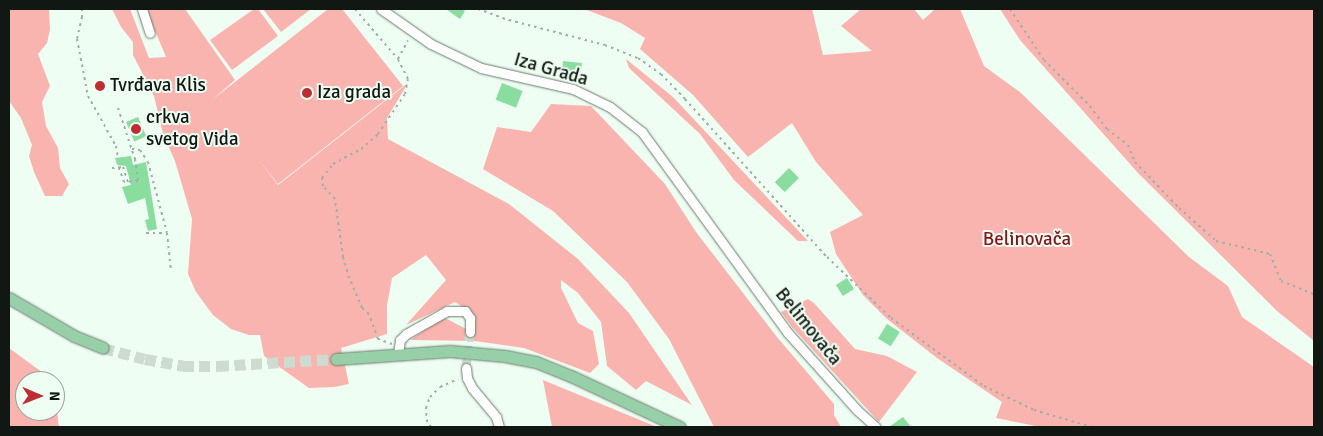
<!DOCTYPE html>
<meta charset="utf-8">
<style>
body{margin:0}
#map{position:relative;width:1323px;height:436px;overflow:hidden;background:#effef2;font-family:Signika,sans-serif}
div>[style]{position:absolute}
.green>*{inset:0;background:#f9b4af}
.building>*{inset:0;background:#89dd9f;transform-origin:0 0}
.minor-tunnel>*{height:9px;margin-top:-4.5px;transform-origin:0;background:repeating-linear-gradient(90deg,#cedbd0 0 9px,transparent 0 13.5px)}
.major-tunnel>*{height:11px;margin-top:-5.5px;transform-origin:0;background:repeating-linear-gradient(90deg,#cedbd0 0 11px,transparent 0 16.5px)}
.path>*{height:2px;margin-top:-1px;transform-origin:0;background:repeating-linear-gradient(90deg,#a2aea4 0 2.5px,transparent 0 6.5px)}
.roads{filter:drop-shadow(0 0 1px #6a7b6e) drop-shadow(0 0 1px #6a7b6e)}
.minor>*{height:9px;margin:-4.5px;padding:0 4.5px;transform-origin:4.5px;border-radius:4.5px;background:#fff}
.major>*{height:11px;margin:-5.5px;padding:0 5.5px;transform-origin:5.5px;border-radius:5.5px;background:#97d0a8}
.dots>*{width:14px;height:14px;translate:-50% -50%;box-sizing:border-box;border:2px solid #effef2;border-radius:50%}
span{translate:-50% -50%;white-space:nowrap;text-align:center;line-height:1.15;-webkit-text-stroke:4px #effef2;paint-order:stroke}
.street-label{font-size:19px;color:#111712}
.poi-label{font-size:19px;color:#111712}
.left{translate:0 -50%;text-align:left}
.park-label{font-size:19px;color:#88141d}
.frame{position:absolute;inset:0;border:10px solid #111712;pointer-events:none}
.north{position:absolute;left:15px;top:371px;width:50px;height:50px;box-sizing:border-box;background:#effef2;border:1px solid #96a298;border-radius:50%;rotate:91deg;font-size:14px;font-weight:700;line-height:20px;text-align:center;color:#111712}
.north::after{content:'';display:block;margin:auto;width:18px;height:22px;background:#bd2d33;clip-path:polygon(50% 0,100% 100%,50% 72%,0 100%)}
</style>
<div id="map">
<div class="green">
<i style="clip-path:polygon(9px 9px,49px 9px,50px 30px,47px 43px,38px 54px,50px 86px,42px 102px,46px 126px,58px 148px,60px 168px,69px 184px,62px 196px,45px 196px,34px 172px,29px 156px,32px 145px,21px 118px,9px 101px)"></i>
<i style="clip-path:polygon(112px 9px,130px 9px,149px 58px,166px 57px,146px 9px,185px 9px,235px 80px,212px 100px,328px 9px,342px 9px,403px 86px,278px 184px,258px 159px,278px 185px,408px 83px,387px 118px,388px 139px,509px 204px,578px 259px,629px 313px,692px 405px,646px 381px,636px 390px,607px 366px,601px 322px,578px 293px,561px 280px,561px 288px,578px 323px,593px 331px,599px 364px,590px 373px,524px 348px,475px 341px,410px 340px,443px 317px,472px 332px,466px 309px,455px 302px,406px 325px,446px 280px,426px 255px,392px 278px,387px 305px,387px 334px,341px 348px,349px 384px,334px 387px,309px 388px,264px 356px,260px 335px,249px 335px,231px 329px,213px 315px,196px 292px,188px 274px,192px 219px,175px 161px,163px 134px,154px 96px,133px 55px,133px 42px,121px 27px)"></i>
<i style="clip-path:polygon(254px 9px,258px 9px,278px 36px,232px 70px,210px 40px)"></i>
<i style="clip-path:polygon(263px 9px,311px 9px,281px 32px)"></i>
<i style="clip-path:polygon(584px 9px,812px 9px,823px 55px,872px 51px,841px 26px,861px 9px,914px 9px,923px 20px,935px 9px,960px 9px,984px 66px,1021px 93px,1189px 257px,1228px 286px,1242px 317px,1314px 367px,1314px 427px,1040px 427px,996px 418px,1002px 402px,937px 358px,887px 319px,863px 295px,836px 254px,830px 232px,863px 215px,816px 162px,792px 123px,748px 157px,693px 95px,640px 49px,645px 38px,621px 23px)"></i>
<i style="clip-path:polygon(1000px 9px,1314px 9px,1314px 341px,1277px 311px,1138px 173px,1020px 40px)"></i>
<i style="clip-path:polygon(626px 59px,673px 97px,808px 241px,798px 241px,734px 180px,700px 134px,629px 68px)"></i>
<i style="clip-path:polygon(551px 104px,591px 106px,665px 184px,696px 232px,777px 337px,834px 404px,834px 415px,841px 427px,714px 427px,669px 339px,627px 282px,553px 211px,483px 169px,497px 127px,531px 132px)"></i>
<i style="clip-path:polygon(808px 299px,814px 303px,855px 349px,887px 356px,917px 372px,879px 422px,792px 327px,781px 312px)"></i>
<i style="clip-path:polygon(9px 348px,50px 378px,51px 381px,25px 381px,25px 411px,55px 411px,55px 395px,59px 427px,11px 427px,9px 425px)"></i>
<i style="clip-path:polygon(543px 380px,657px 427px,552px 427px)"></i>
</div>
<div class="building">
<i style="clip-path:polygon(446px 9px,461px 9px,465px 11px,460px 19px)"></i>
<i style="left:563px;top:61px;width:19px;height:14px;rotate:6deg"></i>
<i style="left:502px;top:83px;width:22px;height:18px;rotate:21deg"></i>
<i style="left:138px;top:117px;width:21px;height:13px;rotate:67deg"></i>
<i style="clip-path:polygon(131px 156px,133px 165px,146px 162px,157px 229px,148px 231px,145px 220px,149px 219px,145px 198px,128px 204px,122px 187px,131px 185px,126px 166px,117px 165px,115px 158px)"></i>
<i style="left:789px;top:168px;width:14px;height:20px;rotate:45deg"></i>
<i style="left:847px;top:278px;width:13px;height:13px;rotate:58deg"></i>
<i style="left:887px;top:324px;width:15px;height:17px;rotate:32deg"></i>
<i style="clip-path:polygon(903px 417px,911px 427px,889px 427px)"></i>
</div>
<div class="minor-tunnel">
<i style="left:466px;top:368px;width:36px;rotate:-84deg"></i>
</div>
<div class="major-tunnel">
<i style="left:103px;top:348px;width:43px;rotate:14.7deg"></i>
<i style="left:145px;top:359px;width:39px;rotate:10deg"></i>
<i style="left:183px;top:366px;width:35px"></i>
<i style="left:218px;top:366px;width:118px;rotate:-3.4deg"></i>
</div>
<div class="path">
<i style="left:82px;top:9px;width:8px;rotate:90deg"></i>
<i style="left:82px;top:17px;width:23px;rotate:103deg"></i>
<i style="left:77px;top:39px;width:58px;rotate:79.1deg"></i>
<i style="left:88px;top:96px;width:57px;rotate:60.8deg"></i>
<i style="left:116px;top:146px;width:12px;rotate:81deg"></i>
<i style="left:355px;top:9px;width:66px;rotate:49.3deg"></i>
<i style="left:478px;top:9px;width:33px;rotate:20deg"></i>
<i style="left:509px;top:20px;width:99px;rotate:14.6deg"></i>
<i style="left:605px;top:45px;width:35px;rotate:22deg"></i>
<i style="left:638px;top:58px;width:28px;rotate:35deg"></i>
<i style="left:661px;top:74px;width:35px;rotate:46deg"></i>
<i style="left:685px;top:99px;width:212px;rotate:48.1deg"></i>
<i style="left:827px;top:257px;width:88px;rotate:43.6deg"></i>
<i style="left:891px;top:318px;width:115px;rotate:36.2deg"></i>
<i style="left:984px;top:386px;width:55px;rotate:25.6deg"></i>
<i style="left:1034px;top:410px;width:60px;rotate:16.3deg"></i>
<i style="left:1010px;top:9px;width:61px;rotate:56.3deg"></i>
<i style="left:1044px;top:60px;width:65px;rotate:45deg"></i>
<i style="left:1090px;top:106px;width:29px;rotate:54deg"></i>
<i style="left:1107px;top:129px;width:26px;rotate:37deg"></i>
<i style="left:1128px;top:145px;width:18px;rotate:68deg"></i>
<i style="left:1135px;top:162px;width:64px;rotate:46.3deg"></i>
<i style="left:1179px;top:208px;width:50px;rotate:41.7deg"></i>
<i style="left:1216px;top:241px;width:56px;rotate:13.5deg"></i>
<i style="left:1270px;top:254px;width:29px;rotate:68deg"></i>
<i style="left:1281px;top:281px;width:35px;rotate:22deg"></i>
<i style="left:118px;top:108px;width:54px;rotate:71.6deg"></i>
<i style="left:135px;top:159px;width:22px;rotate:82deg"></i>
<i style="left:138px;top:181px;width:14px;rotate:176deg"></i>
<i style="left:124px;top:182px;width:15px;rotate:-110deg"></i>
<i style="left:132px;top:149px;width:8px;rotate:7deg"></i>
<i style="left:140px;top:150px;width:14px;rotate:56deg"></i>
<i style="left:148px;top:162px;width:73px;rotate:75deg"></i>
<i style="left:167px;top:233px;width:39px;rotate:84deg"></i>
<i style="left:112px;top:168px;width:11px;rotate:-5deg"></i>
<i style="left:123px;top:167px;width:16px;rotate:72deg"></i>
<i style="left:146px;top:233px;width:21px"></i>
<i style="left:392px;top:344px;width:15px;rotate:-160deg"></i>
<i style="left:378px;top:339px;width:27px;rotate:-110deg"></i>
<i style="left:369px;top:314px;width:9px;rotate:-139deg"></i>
<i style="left:362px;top:308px;width:33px;rotate:-113deg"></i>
<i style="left:349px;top:278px;width:22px;rotate:-106deg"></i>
<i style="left:343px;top:257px;width:59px;rotate:-97.9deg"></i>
<i style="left:335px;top:199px;width:18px;rotate:-133deg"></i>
<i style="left:323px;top:186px;width:8px;rotate:-97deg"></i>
<i style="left:322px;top:178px;width:18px;rotate:-52deg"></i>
<i style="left:333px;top:164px;width:32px;rotate:-28deg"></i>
<i style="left:361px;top:149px;width:23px;rotate:-41deg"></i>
<i style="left:378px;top:134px;width:48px;rotate:-56deg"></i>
<i style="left:405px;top:94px;width:15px;rotate:-79deg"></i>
<i style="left:408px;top:79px;width:22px;rotate:-117deg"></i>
<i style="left:398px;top:59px;width:21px;rotate:-62deg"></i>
<i style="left:431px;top:427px;width:6px;rotate:-129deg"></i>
<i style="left:427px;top:422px;width:14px;rotate:-94deg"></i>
<i style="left:426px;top:408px;width:12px;rotate:-70deg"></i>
<i style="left:430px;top:397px;width:14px;rotate:-45deg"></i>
<i style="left:440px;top:387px;width:20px;rotate:-24deg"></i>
</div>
<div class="roads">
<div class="minor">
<i style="left:142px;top:9px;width:25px;rotate:72deg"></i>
<i style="left:381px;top:9px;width:61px;rotate:35deg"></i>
<i style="left:431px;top:44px;width:55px;rotate:25.6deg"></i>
<i style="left:481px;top:68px;width:94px;rotate:12.9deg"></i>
<i style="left:573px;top:89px;width:41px;rotate:25.9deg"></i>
<i style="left:610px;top:107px;width:41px;rotate:38deg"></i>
<i style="left:642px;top:132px;width:248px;rotate:54deg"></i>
<i style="left:788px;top:333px;width:103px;rotate:48.1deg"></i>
<i style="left:857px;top:410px;width:25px;rotate:42deg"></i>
<i style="left:398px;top:354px;width:14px;rotate:-82deg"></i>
<i style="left:400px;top:340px;width:8px;rotate:-45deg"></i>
<i style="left:406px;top:334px;width:47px;rotate:-29.3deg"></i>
<i style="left:447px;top:311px;width:18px"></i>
<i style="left:465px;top:311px;width:9px;rotate:54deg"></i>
<i style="left:470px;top:318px;width:14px;rotate:90deg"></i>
<i style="left:466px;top:368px;width:10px;rotate:84deg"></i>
<i style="left:467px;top:378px;width:11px;rotate:63deg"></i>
<i style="left:472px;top:388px;width:38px;rotate:50deg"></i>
<i style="left:496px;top:417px;width:10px;rotate:73deg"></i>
</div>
<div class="major">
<i style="left:9px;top:298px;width:75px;rotate:30.3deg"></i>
<i style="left:74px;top:336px;width:31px;rotate:22deg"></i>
<i style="left:336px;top:359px;width:114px;rotate:-4deg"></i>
<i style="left:450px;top:351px;width:55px;rotate:5.2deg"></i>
<i style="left:505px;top:356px;width:32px;rotate:11deg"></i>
<i style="left:536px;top:362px;width:38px;rotate:22deg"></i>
<i style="left:571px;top:376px;width:120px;rotate:25.1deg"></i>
</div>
</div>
<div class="dots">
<i style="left:100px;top:86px;background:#bd2d33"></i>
<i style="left:307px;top:93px;background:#bd2d33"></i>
<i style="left:136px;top:129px;background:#bd2d33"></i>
</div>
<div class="street-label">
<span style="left:551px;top:70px;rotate:16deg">Iza Grada</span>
<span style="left:808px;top:327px;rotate:51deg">Belimovača</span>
</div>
<div class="poi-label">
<span class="left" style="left:110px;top:86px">Tvrđava Klis</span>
<span class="left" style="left:317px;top:93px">Iza grada</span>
<span class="left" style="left:146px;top:129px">crkva<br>svetog Vida</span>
</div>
<div class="park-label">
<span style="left:1027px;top:240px">Belinovača</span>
</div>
<div class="frame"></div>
<div class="north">N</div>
</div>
